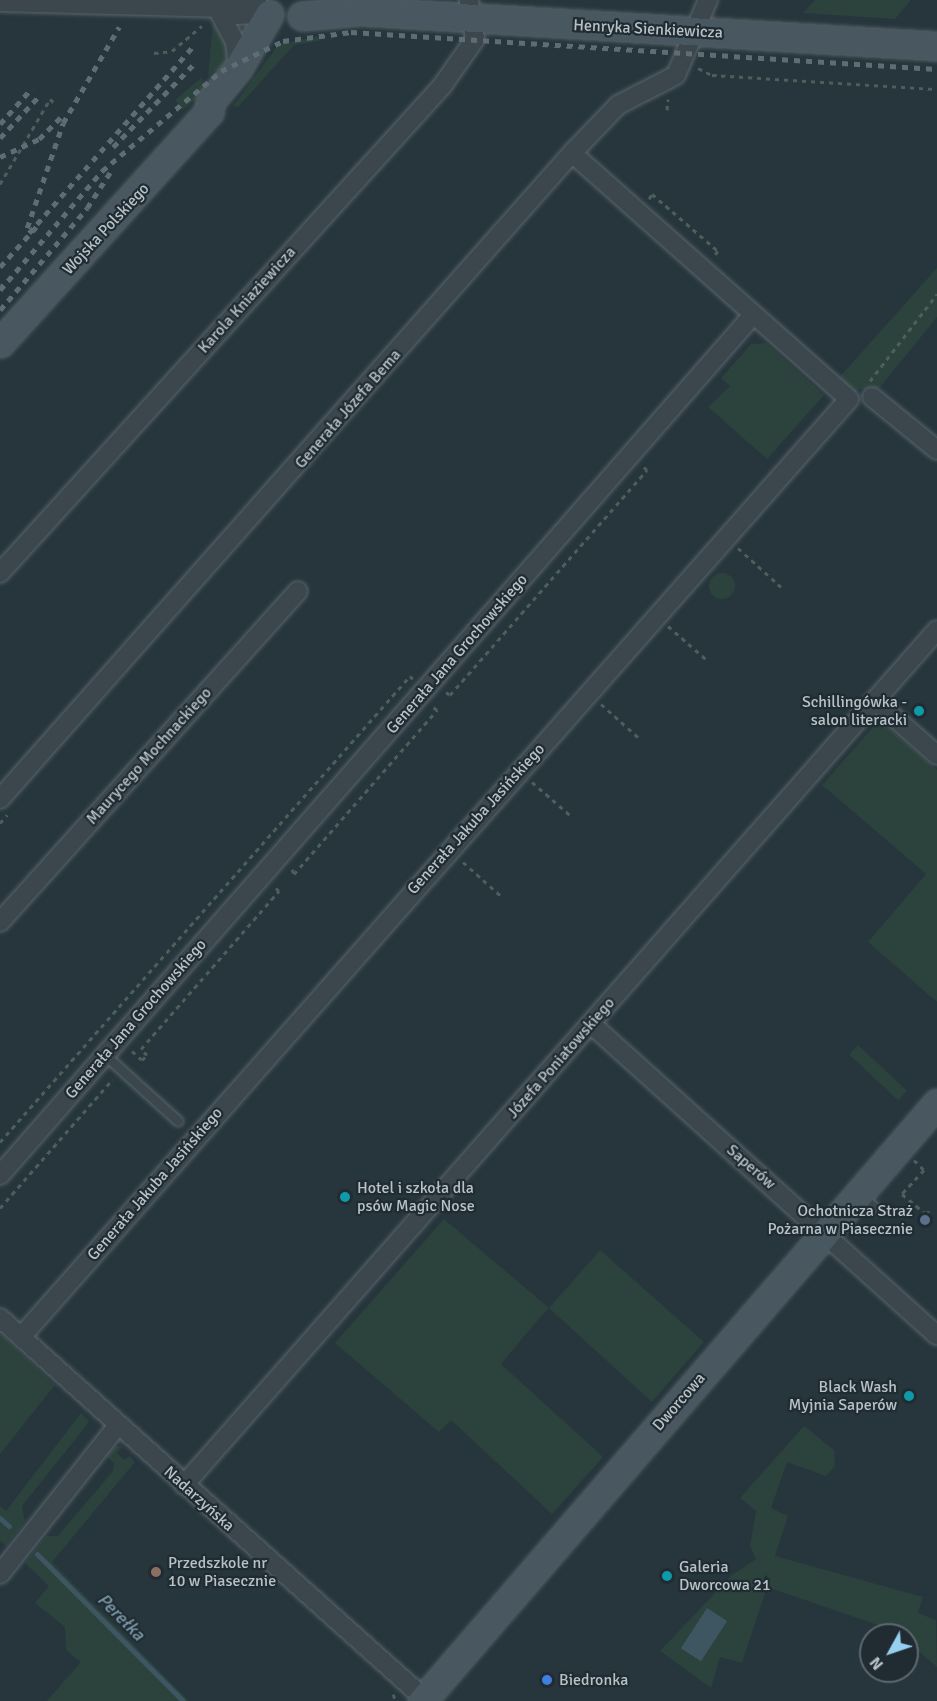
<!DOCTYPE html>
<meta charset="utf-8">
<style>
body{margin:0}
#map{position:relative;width:937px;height:1701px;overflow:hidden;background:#27363d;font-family:Signika,sans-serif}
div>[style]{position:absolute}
.green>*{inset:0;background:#2c423c;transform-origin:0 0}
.round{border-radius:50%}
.water>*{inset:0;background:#3d5662;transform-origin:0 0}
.stream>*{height:5px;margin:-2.5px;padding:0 2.5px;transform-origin:2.5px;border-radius:2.5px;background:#3d5662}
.path>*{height:3px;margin-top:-1.5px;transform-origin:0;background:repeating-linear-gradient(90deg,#4b5f5b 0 4.5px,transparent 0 9px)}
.roads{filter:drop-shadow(0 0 2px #59656b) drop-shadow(0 0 2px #59656b)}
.lane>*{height:9px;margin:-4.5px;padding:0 4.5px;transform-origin:4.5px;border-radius:4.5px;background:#3b474d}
.street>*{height:18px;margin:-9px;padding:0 9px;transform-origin:9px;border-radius:9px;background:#3b474d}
.secondary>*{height:27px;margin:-13.5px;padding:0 13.5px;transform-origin:13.5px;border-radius:13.5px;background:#495860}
.rail>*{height:4.5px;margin-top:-2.25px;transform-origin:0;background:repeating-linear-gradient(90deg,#5d6d73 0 6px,transparent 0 12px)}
.dots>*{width:16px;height:16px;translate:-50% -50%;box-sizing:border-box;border:3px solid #202c32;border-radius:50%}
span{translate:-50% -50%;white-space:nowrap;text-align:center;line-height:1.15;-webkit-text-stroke:4.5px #202c32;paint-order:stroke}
.street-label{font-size:16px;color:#b7c2c8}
.poi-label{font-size:16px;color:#b7c2c8}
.right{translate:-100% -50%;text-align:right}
.left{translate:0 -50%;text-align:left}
.water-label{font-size:18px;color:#7b9aa8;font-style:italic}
.north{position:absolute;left:859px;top:1623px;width:60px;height:60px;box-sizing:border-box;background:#202c32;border:2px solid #5c686e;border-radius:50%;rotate:230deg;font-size:16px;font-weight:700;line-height:24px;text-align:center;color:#b7c2c8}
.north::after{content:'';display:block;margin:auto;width:21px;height:27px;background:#96d0ee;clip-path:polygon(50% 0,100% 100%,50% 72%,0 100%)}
</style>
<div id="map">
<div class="green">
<i style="clip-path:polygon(815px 0,911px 0,895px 19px,803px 13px)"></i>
<i style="clip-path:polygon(213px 23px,227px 41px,229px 61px,208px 76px)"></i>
<i style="clip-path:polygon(319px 36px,319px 41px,294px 45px,238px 107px,233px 106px,278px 45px)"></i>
<i style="clip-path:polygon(202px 77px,206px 90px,183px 110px,175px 100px)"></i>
<i style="clip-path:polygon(937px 268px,937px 317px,877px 391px,859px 389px,854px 395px,837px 380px)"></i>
<i style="clip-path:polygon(766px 343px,824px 395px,767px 459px,708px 407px,730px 386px,721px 378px,751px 344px)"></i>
<i class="round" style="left:709px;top:573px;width:26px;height:26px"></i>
<i style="clip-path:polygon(879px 720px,937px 770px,937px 1002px,868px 942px,926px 874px,822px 785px)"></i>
<i style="left:858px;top:1045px;width:67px;height:13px;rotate:43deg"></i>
<i style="clip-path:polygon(444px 1219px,549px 1308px,600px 1250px,704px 1342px,652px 1402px,549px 1308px,536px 1322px,501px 1364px,603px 1457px,552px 1514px,451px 1420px,439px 1432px,335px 1343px)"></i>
<i style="clip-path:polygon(0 1333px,55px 1385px,0 1454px)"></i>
<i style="clip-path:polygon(81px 1413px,89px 1420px,86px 1426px,22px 1506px,25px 1522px,6px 1546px,0 1541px,0 1506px,6px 1511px)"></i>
<i style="clip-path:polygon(804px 1426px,834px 1450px,835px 1466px,826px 1476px,787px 1462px,771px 1508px,788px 1516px,775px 1556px,923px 1597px,918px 1613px,936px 1620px,937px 1667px,907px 1641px,907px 1635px,767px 1587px,742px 1663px,720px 1657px,711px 1688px,660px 1651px,732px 1575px,756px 1559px,750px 1546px,756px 1511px,740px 1498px)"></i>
<i style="clip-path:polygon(116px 1446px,123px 1446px,117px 1453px,124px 1460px,129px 1456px,135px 1462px,52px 1562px,189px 1701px,47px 1701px,81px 1662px,66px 1650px,65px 1627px,35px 1603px,49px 1586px,25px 1563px,46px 1536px,58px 1536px,113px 1471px,114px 1463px,106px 1456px)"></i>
</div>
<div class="water">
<i style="left:707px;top:1608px;width:24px;height:48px;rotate:33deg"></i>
</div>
<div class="stream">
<i style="left:0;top:1518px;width:12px;rotate:42deg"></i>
<i style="left:37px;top:1554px;width:207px;rotate:45.2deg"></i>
</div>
<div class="path">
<i style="left:154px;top:53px;width:18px;rotate:-6deg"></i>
<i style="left:172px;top:51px;width:39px;rotate:-40deg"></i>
<i style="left:698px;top:68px;width:16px;rotate:27deg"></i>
<i style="left:712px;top:75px;width:225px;rotate:3.6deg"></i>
<i style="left:667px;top:110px;width:11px;rotate:-85deg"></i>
<i style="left:0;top:184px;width:99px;rotate:-59.5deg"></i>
<i style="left:50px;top:99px;width:8px;rotate:40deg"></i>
<i style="left:649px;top:199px;width:6px;rotate:-59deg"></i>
<i style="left:652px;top:194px;width:87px;rotate:40.8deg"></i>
<i style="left:718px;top:251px;width:9px;rotate:131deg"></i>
<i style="left:0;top:284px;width:8px;rotate:40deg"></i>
<i style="left:870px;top:381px;width:110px;rotate:-52.4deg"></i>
<i style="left:738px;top:548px;width:58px;rotate:42.2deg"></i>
<i style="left:668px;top:626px;width:53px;rotate:41.2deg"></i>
<i style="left:446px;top:692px;width:5px;rotate:37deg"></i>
<i style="left:450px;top:695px;width:299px;rotate:-48.8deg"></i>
<i style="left:647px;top:470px;width:6px;rotate:-135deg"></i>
<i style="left:601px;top:704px;width:52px;rotate:41.9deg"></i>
<i style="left:532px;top:782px;width:52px;rotate:41.1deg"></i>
<i style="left:0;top:823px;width:11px;rotate:-49deg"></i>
<i style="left:463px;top:862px;width:52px;rotate:41.9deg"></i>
<i style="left:292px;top:869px;width:5px;rotate:68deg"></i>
<i style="left:294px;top:874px;width:218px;rotate:-48.9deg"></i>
<i style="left:437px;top:710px;width:6px;rotate:-141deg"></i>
<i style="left:132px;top:1051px;width:13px;rotate:42deg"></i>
<i style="left:142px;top:1060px;width:7px;rotate:-45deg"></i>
<i style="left:147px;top:1055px;width:8px;rotate:-135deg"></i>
<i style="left:141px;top:1049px;width:210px;rotate:-48.9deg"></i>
<i style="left:279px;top:891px;width:6px;rotate:-135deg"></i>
<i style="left:0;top:1142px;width:621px;rotate:-48.66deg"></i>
<i style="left:410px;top:676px;width:4px;rotate:45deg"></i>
<i style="left:914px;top:1160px;width:14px;rotate:45deg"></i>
<i style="left:924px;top:1170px;width:33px;rotate:133deg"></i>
<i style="left:902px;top:1194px;width:31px;rotate:40deg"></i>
<i style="left:926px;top:1214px;width:6px;rotate:-45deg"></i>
<i style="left:0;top:1208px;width:171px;rotate:-48.8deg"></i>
<i style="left:393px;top:1694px;width:8px;rotate:67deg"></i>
</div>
<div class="roads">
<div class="lane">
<i style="left:105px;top:1055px;width:98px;rotate:42.1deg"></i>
<i style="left:860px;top:1195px;width:21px;rotate:41deg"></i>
</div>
<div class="street">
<i style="left:0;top:2px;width:225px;rotate:1.5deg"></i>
<i style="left:225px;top:8px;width:33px;rotate:-14deg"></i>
<i style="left:217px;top:8px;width:38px;rotate:62deg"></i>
<i style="left:235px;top:42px;width:25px;rotate:83deg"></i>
<i style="left:225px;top:8px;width:11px;rotate:38deg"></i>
<i style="left:234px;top:15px;width:35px;rotate:-2deg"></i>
<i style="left:872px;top:397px;width:84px;rotate:39.2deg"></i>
<i style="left:0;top:573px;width:658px;rotate:-47.77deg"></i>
<i style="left:442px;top:86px;width:57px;rotate:-54.9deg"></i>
<i style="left:475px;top:39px;width:39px;rotate:-99deg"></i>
<i style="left:875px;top:701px;width:82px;rotate:41.1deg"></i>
<i style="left:0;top:799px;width:863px;rotate:-48.48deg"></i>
<i style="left:572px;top:153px;width:66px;rotate:-46.2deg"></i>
<i style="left:618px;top:105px;width:65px;rotate:-27.3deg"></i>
<i style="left:676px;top:75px;width:82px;rotate:-66.9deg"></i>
<i style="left:0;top:922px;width:445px;rotate:-48deg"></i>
<i style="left:591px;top:1024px;width:465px;rotate:42deg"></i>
<i style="left:0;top:1175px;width:1143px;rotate:-48.8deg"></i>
<i style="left:0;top:1318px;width:574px;rotate:41.89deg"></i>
<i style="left:21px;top:1337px;width:1251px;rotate:-48.56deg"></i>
<i style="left:849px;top:399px;width:370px;rotate:-138.4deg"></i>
<i style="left:184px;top:1485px;width:1139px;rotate:-48.63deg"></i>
<i style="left:0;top:1574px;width:190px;rotate:-51.6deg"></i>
</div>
<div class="secondary">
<i style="left:302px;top:16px;width:58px;rotate:-4.9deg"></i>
<i style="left:360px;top:11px;width:578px;rotate:3.47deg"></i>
<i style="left:0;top:343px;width:312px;rotate:-47.9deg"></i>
<i style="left:209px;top:112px;width:10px;rotate:-84deg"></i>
<i style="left:210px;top:102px;width:44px;rotate:-50.5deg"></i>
<i style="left:238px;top:68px;width:62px;rotate:-60.1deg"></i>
<i style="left:422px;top:1701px;width:789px;rotate:-49.26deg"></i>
</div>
</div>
<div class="rail">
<i style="left:0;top:124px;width:48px;rotate:-48.4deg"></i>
<i style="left:0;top:138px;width:59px;rotate:-47.1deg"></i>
<i style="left:113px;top:147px;width:115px;rotate:-45.7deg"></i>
<i style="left:0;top:157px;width:43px;rotate:-24.8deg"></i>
<i style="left:39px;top:139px;width:33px;rotate:-45deg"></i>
<i style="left:27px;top:228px;width:111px;rotate:-71.1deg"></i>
<i style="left:63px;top:123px;width:111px;rotate:-59.7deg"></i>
<i style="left:29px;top:233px;width:249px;rotate:-48.7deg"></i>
<i style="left:0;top:267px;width:54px;rotate:-48deg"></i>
<i style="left:0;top:290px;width:157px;rotate:-49.4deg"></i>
<i style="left:102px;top:171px;width:155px;rotate:-40deg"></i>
<i style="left:221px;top:71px;width:69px;rotate:-25.8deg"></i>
<i style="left:283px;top:41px;width:69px;rotate:-7.5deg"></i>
<i style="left:351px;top:32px;width:587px;rotate:3.61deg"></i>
<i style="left:0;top:310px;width:134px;rotate:-49.5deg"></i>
<i style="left:87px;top:208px;width:44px;rotate:-57deg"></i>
</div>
<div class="dots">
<i style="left:919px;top:711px;background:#0f9aa8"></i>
<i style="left:345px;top:1197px;background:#0f9aa8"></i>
<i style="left:925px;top:1220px;background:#5c6f8a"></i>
<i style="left:909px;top:1396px;background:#0f9aa8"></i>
<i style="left:156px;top:1572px;background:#8d6e63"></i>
<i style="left:667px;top:1576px;background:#0f9aa8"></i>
<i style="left:547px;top:1680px;background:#3f7fe0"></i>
</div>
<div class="street-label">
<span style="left:648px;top:29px;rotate:3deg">Henryka Sienkiewicza</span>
<span style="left:106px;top:229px;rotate:-47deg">Wojska Polskiego</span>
<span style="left:247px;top:300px;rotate:-48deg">Karola Kniaziewicza</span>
<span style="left:348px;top:409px;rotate:-49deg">Generała Józefa Bema</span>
<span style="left:457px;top:654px;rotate:-49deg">Generała Jana Grochowskiego</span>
<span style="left:149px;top:756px;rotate:-48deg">Maurycego Mochnackiego</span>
<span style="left:476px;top:819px;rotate:-48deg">Generała Jakuba Jasińskiego</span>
<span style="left:136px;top:1019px;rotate:-49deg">Generała Jana Grochowskiego</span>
<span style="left:561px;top:1058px;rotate:-49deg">Józefa Poniatowskiego</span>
<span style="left:751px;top:1167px;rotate:41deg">Saperów</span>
<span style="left:155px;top:1184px;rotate:-49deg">Generała Jakuba Jasińskiego</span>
<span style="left:679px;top:1402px;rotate:-49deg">Dworcowa</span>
<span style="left:199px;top:1499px;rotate:42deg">Nadarzyńska</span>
</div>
<div class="poi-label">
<span class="right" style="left:907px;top:711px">Schillingówka -<br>salon literacki</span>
<span class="left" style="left:357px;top:1197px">Hotel i szkoła dla<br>psów Magic Nose</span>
<span class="right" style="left:913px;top:1220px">Ochotnicza Straż<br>Pożarna w Piasecznie</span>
<span class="right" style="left:897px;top:1396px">Black Wash<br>Myjnia Saperów</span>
<span class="left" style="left:168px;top:1572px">Przedszkole nr<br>10 w Piasecznie</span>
<span class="left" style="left:679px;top:1576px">Galeria<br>Dworcowa 21</span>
<span class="left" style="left:559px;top:1680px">Biedronka</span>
</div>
<div class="water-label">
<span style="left:121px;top:1617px;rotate:45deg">Perełka</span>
</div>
<div class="north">N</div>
</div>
